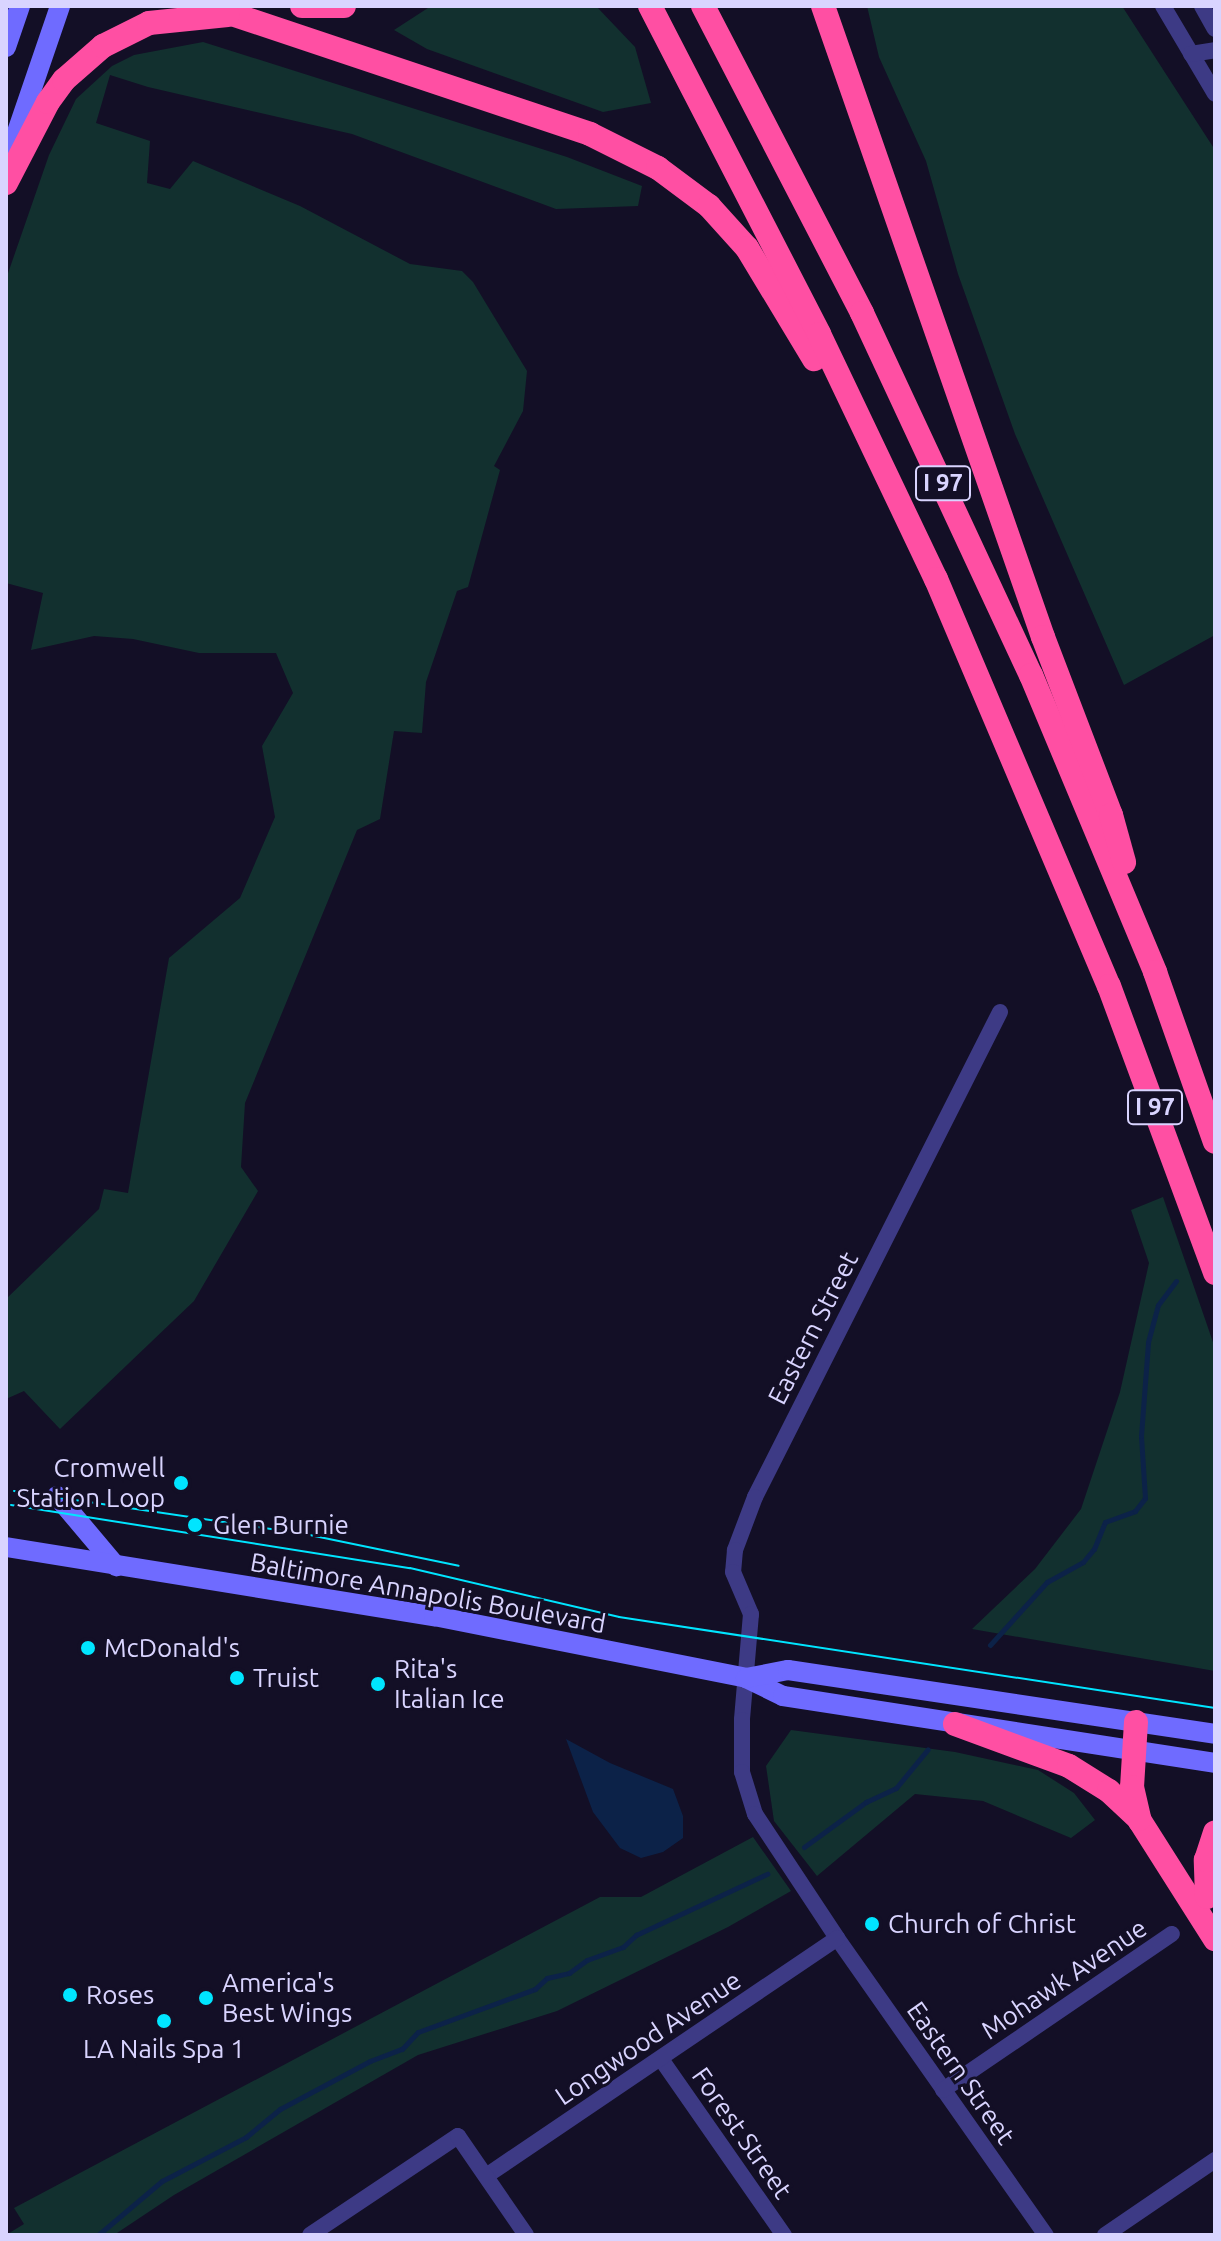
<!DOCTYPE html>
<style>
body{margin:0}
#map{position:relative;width:1221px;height:2241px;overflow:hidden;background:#130f26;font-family:Ubuntu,sans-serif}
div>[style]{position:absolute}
.green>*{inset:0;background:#12302f}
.water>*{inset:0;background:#0c2248}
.stream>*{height:5px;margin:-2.5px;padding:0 2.5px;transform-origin:2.5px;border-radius:2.5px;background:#0c2248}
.street>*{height:16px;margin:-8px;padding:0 8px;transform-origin:8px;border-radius:8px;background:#3d3a85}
.secondary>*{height:20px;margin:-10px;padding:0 10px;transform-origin:10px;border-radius:10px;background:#6f6bff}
.highway>*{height:24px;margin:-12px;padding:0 12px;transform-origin:12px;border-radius:12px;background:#ff4fa3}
.tram>*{height:2px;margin:-1px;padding:0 1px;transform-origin:1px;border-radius:1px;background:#00e5ff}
.dots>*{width:22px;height:22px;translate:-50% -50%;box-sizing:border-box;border:4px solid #130f26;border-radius:50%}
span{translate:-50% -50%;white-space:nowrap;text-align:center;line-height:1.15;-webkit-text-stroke:6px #130f26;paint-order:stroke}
.shield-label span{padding:2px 6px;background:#130f26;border:2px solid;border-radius:6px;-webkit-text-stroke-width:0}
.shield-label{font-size:24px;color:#d9d4ff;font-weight:700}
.street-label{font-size:26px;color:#d9d4ff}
.poi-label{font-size:26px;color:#d9d4ff}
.right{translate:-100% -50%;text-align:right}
.left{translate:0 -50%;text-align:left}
.frame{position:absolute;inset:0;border:8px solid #d9d4ff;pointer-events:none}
</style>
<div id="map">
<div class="green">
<i style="clip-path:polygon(431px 6px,596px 6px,635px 47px,651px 103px,603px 112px,427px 49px,394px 30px)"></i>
<i style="clip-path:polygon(867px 6px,1122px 6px,1215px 150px,1215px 635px,1124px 685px,1015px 434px,958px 274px,926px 161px,879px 57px)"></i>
<i style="clip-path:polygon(203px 42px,567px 157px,642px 186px,638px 206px,556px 209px,352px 134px,148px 87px,110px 75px,96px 123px,150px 141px,147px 183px,170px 189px,193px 161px,300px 206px,410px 264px,462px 271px,473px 282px,527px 371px,523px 411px,494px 466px,500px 470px,468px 587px,457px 591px,426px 682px,422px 733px,394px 731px,380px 819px,357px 830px,245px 1103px,241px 1167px,258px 1191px,194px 1301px,60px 1429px,24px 1391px,6px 1399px,6px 1299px,99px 1209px,104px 1189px,128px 1193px,169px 958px,240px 898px,275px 817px,262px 746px,293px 693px,276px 653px,199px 653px,133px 639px,94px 636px,31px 650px,43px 593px,6px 583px,6px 279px,49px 155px,76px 99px,112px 66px,134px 55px)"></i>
<i style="clip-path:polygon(1163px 1197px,1215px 1348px,1215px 1671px,972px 1629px,1035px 1569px,1081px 1509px,1120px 1392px,1149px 1263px,1131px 1210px)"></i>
<i style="clip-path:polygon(791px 1730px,955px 1752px,1038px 1770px,1074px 1793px,1095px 1820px,1071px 1838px,983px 1801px,915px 1794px,817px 1876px,774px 1821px,766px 1766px)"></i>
<i style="clip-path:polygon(753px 1837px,791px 1891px,728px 1927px,557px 2011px,418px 2055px,174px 2195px,114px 2235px,6px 2235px,24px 2224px,14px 2208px,600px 1897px,641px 1897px)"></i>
</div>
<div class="water">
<i style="clip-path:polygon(566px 1739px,610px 1763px,673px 1789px,683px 1816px,683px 1838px,663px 1852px,641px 1858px,620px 1848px,593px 1812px)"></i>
</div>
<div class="stream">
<i style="left:990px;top:1645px;width:85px;rotate:-47.9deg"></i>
<i style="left:1047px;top:1582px;width:41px;rotate:-29.1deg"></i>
<i style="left:1083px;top:1562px;width:17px;rotate:-50deg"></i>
<i style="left:1094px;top:1549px;width:29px;rotate:-68deg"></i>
<i style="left:1105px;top:1522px;width:32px;rotate:-20deg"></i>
<i style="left:1135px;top:1511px;width:16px;rotate:-52deg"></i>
<i style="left:1145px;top:1498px;width:62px;rotate:-93.7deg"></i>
<i style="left:1141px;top:1436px;width:94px;rotate:-85.7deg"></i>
<i style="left:1148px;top:1342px;width:38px;rotate:-75deg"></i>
<i style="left:1158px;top:1305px;width:30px;rotate:-53deg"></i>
<i style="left:804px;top:1847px;width:77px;rotate:-36deg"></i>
<i style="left:866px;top:1802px;width:33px;rotate:-25deg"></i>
<i style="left:896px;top:1788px;width:50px;rotate:-50.6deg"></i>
<i style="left:98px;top:2235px;width:84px;rotate:-40.2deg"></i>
<i style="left:162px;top:2181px;width:95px;rotate:-27.6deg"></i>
<i style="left:246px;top:2137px;width:44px;rotate:-39.5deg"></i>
<i style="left:280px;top:2109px;width:102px;rotate:-28.1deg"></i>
<i style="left:370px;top:2061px;width:34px;rotate:-21deg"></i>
<i style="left:402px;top:2049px;width:23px;rotate:-47deg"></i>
<i style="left:418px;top:2032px;width:125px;rotate:-20.2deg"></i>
<i style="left:535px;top:1989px;width:16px;rotate:-43deg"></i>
<i style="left:547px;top:1978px;width:23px;rotate:-13deg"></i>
<i style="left:569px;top:1973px;width:22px;rotate:-36deg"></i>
<i style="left:587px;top:1960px;width:38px;rotate:-20deg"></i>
<i style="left:623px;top:1947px;width:18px;rotate:-43deg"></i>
<i style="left:636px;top:1935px;width:145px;rotate:-25deg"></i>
</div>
<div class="street">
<i style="left:1163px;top:6px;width:102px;rotate:59.4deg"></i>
<i style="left:1202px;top:6px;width:26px;rotate:61deg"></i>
<i style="left:1191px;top:54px;width:24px;rotate:-9deg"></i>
<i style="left:1000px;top:1012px;width:543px;rotate:116.8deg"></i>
<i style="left:755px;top:1497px;width:57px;rotate:110.7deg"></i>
<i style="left:735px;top:1550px;width:22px;rotate:95deg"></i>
<i style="left:733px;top:1572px;width:46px;rotate:66.8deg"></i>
<i style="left:751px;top:1614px;width:106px;rotate:94.9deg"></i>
<i style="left:742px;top:1720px;width:52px;rotate:90deg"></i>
<i style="left:742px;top:1772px;width:44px;rotate:72.8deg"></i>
<i style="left:755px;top:1814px;width:149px;rotate:56.5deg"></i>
<i style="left:837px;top:1938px;width:363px;rotate:54.9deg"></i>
<i style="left:661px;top:2059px;width:215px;rotate:55.1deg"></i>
<i style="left:943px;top:2090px;width:277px;rotate:-34.3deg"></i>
<i style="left:486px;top:2176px;width:424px;rotate:-34.1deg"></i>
<i style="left:310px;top:2235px;width:178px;rotate:-33.8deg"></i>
<i style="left:458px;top:2136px;width:120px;rotate:55.5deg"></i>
<i style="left:1105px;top:2235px;width:133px;rotate:-34.3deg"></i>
</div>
<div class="secondary">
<i style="left:6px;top:47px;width:43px;rotate:-71.1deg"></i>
<i style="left:6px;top:164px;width:167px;rotate:-71.1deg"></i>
<i style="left:57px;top:1496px;width:92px;rotate:49.9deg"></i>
<i style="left:6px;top:1547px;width:434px;rotate:9.2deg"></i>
<i style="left:434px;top:1616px;width:318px;rotate:11.2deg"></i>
<i style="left:746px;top:1678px;width:41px;rotate:25.9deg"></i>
<i style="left:783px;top:1696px;width:437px;rotate:8.8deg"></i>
<i style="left:746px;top:1678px;width:43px;rotate:-10.8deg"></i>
<i style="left:788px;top:1670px;width:432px;rotate:8.5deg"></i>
</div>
<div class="highway">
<i style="left:208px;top:6px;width:403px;rotate:18.5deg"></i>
<i style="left:590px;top:134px;width:76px;rotate:26.6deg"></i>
<i style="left:658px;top:168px;width:64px;rotate:36.7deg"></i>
<i style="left:709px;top:206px;width:57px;rotate:47.9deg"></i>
<i style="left:747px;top:248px;width:130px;rotate:58.9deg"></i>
<i style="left:302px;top:6px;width:42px"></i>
<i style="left:650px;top:6px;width:369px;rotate:62.7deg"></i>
<i style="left:819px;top:334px;width:272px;rotate:64.5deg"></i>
<i style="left:936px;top:579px;width:442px;rotate:67deg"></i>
<i style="left:1109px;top:986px;width:306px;rotate:69.7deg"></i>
<i style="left:703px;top:6px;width:346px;rotate:62.6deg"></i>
<i style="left:862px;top:313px;width:400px;rotate:65deg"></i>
<i style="left:1031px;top:675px;width:322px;rotate:67.3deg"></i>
<i style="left:1155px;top:972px;width:180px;rotate:70.6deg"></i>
<i style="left:823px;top:6px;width:668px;rotate:70.78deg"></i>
<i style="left:1043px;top:637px;width:191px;rotate:69.1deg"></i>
<i style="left:1111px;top:815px;width:49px;rotate:74.5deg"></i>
<i style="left:6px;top:183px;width:91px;rotate:-62.6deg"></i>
<i style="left:48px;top:102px;width:27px;rotate:-54deg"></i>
<i style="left:64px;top:80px;width:52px;rotate:-41.1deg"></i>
<i style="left:103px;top:46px;width:51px;rotate:-26.6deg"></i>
<i style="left:149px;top:23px;width:79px;rotate:-5.8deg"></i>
<i style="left:1136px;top:1722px;width:65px;rotate:93.5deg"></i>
<i style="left:1132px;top:1787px;width:35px;rotate:77deg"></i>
<i style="left:1140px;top:1821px;width:140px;rotate:57.6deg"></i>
<i style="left:955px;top:1724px;width:121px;rotate:20.2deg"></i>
<i style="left:1069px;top:1766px;width:47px;rotate:32deg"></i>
<i style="left:1109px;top:1791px;width:41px;rotate:43deg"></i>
<i style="left:1207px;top:1897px;width:37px;rotate:-92deg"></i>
<i style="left:1206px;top:1860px;width:29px;rotate:-72deg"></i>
</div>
<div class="tram">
<i style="left:14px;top:1491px;width:289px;rotate:8.4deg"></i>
<i style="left:300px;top:1533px;width:162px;rotate:11.7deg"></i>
<i style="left:11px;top:1505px;width:404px;rotate:9deg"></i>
<i style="left:410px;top:1568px;width:215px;rotate:13.2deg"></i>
<i style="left:619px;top:1617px;width:603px;rotate:8.68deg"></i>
</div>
<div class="dots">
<i style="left:181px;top:1483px;background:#00e5ff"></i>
<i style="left:195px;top:1525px;background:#00e5ff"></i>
<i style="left:88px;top:1648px;background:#00e5ff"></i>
<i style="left:237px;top:1678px;background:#00e5ff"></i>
<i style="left:378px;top:1684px;background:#00e5ff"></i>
<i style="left:872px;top:1924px;background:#00e5ff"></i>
<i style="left:70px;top:1995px;background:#00e5ff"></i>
<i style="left:206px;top:1998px;background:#00e5ff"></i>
<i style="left:164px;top:2021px;background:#00e5ff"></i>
</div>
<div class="shield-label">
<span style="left:943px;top:483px">I 97</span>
<span style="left:1155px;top:1107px">I 97</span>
</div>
<div class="street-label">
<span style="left:813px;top:1328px;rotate:-63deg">Eastern Street</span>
<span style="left:428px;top:1593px;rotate:10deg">Baltimore Annapolis Boulevard</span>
<span style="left:1064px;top:1979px;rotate:-34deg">Mohawk Avenue</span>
<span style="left:648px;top:2038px;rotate:-34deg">Longwood Avenue</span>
<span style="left:961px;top:2073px;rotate:55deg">Eastern Street</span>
<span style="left:742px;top:2133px;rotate:55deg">Forest Street</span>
</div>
<div class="poi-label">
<span class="right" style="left:165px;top:1483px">Cromwell<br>Station Loop</span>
<span class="left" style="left:213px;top:1525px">Glen Burnie</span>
<span class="left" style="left:104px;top:1648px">McDonald's</span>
<span class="left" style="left:394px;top:1684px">Rita's<br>Italian Ice</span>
<span class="left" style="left:253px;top:1678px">Truist</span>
<span class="left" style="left:888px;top:1924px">Church of Christ</span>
<span class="left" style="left:222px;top:1998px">America's<br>Best Wings</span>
<span class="left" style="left:86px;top:1995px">Roses</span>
<span style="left:164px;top:2049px">LA Nails Spa 1</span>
</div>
<div class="frame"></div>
</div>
